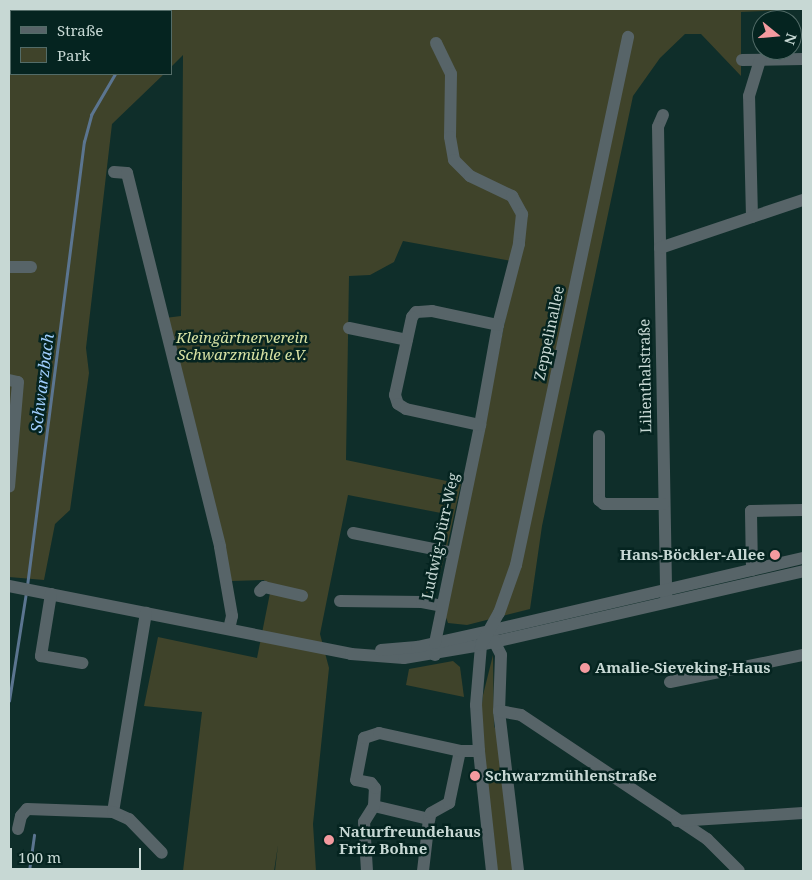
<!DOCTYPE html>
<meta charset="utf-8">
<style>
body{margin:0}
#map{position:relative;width:812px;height:880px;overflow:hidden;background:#0f2e2a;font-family:"Noto Serif",serif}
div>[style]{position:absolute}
.green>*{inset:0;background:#3f432a;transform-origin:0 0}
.stream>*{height:2.5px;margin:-1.25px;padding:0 1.25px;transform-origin:1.25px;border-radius:1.25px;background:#5b7590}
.minor>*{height:12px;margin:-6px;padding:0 6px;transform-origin:6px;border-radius:6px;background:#576468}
.dots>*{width:14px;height:14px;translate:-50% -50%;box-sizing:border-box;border:2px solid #052420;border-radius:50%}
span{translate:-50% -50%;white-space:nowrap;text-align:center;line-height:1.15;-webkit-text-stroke:5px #052420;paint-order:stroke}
.street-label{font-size:15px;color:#c7d8d4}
.park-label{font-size:15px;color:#d8e2a4;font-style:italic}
.poi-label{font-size:15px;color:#c7d8d4;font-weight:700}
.right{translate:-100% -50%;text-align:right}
.left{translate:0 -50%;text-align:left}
.water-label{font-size:16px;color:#a0cefd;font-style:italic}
.frame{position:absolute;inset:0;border:10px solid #c7d8d4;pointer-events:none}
.legend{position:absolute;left:10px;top:10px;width:162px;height:65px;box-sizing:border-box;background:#052420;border:1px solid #536c68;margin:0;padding:6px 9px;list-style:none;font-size:15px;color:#c7d8d4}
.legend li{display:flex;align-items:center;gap:10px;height:25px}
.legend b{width:25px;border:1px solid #536c68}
.north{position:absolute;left:752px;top:10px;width:50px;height:50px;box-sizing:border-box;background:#052420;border:1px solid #536c68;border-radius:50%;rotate:107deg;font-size:14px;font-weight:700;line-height:20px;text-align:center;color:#c7d8d4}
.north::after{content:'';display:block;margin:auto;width:18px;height:22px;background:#f49a9f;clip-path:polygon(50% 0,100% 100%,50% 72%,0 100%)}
.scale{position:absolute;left:10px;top:848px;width:131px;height:22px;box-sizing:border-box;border:2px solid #c7d8d4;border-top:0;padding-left:6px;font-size:15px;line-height:18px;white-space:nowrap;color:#c7d8d4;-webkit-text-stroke:4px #052420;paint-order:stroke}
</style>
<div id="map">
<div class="green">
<i style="clip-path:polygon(43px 9px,803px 9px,741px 12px,741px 76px,701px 34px,685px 34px,660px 58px,633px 96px,542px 526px,530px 609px,467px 625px,448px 623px,445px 615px,517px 262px,403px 241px,394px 262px,370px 275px,349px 276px,346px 460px,461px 484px,447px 547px,444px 547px,445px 542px,435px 540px,441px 513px,348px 495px,320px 634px,329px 668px,313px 824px,316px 871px,275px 871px,278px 845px,274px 871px,183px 871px,202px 712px,144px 706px,158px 637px,257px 658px,271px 588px,264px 580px,231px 581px,165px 318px,181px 316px,183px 55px,171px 67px,171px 11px,42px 11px)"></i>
<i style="clip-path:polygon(9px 56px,11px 56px,11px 74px,164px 74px,112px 124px,86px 348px,89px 373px,70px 510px,55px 524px,44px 580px,9px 577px)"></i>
<i style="left:433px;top:552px;width:12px;height:47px;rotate:14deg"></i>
<i style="clip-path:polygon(493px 655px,494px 726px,503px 747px,517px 871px,495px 871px,480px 722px,483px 695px)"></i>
<i style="clip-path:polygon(453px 661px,460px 667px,464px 697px,406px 685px,409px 669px)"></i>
</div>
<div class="stream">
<i style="left:159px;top:11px;width:3px;rotate:-45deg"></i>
<i style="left:27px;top:586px;width:448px;rotate:-82.7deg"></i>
<i style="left:84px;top:142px;width:28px;rotate:-75deg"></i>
<i style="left:91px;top:115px;width:48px;rotate:-59.7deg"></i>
<i style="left:9px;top:701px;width:109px;rotate:-81.1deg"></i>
<i style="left:29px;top:871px;width:36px;rotate:-82deg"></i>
</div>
<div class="minor">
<i style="left:436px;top:43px;width:34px;rotate:64deg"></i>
<i style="left:451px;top:74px;width:63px;rotate:90.9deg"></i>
<i style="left:450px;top:137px;width:23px;rotate:80deg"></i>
<i style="left:454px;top:160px;width:23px;rotate:45deg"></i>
<i style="left:470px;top:176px;width:47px;rotate:25.5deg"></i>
<i style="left:512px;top:196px;width:21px;rotate:61deg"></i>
<i style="left:522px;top:214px;width:30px;rotate:96deg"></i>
<i style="left:519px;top:244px;width:84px;rotate:104.5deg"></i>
<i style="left:742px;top:60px;width:61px;rotate:-0.9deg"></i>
<i style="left:663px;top:115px;width:13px;rotate:113deg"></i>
<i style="left:658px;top:127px;width:474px;rotate:89deg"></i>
<i style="left:114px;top:172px;width:13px;rotate:4deg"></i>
<i style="left:127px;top:173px;width:385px;rotate:76deg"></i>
<i style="left:220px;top:547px;width:70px;rotate:80.1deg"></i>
<i style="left:232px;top:616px;width:13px;rotate:103deg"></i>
<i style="left:752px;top:217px;width:121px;rotate:-91.4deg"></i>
<i style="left:749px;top:96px;width:38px;rotate:-73deg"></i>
<i style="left:660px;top:248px;width:151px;rotate:-18.6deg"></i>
<i style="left:9px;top:267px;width:22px"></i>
<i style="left:349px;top:328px;width:59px;rotate:11.7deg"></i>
<i style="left:9px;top:380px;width:9px;rotate:13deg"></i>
<i style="left:18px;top:382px;width:105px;rotate:94.9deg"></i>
<i style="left:599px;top:436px;width:64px;rotate:90deg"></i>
<i style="left:599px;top:500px;width:6px;rotate:39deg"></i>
<i style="left:604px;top:504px;width:59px"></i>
<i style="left:353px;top:533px;width:102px;rotate:11.3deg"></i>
<i style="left:752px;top:570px;width:59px;rotate:-91deg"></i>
<i style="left:751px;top:511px;width:52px;rotate:-1.1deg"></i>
<i style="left:9px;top:586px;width:349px;rotate:11.2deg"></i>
<i style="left:351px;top:654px;width:53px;rotate:4.3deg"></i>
<i style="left:404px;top:658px;width:78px;rotate:-9.6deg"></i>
<i style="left:481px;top:645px;width:330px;rotate:-12.9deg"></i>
<i style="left:260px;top:591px;width:6px;rotate:-45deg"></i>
<i style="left:264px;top:587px;width:39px;rotate:13deg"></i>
<i style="left:51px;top:594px;width:63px;rotate:99.2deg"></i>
<i style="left:41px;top:656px;width:42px;rotate:9.7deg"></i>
<i style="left:340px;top:601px;width:82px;rotate:0.7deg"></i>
<i style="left:422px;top:602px;width:20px;rotate:11deg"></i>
<i style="left:491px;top:635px;width:22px;rotate:63deg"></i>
<i style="left:501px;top:655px;width:56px;rotate:92deg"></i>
<i style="left:499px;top:711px;width:161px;rotate:83.2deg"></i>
<i style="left:381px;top:650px;width:36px;rotate:-5deg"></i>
<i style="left:417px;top:647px;width:74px;rotate:-12.5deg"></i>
<i style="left:489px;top:631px;width:322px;rotate:-13.1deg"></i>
<i style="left:435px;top:655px;width:12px;rotate:-90deg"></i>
<i style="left:435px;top:643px;width:223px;rotate:-78.3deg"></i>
<i style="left:480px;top:425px;width:102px;rotate:-79.8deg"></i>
<i style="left:498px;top:325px;width:67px;rotate:-168deg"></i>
<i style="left:432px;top:311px;width:16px;rotate:176deg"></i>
<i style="left:416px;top:312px;width:6px;rotate:129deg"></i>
<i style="left:412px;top:317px;width:80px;rotate:102.3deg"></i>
<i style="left:395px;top:395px;width:9px;rotate:72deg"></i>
<i style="left:398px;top:404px;width:9px;rotate:32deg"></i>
<i style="left:406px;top:409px;width:76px;rotate:12.2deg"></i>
<i style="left:670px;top:682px;width:136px;rotate:-11.5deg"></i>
<i style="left:499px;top:711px;width:22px;rotate:10deg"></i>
<i style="left:521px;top:715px;width:224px;rotate:33.7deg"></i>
<i style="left:707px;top:839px;width:45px;rotate:45deg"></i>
<i style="left:374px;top:806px;width:57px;rotate:13.3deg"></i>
<i style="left:429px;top:819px;width:52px;rotate:96.6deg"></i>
<i style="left:113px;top:812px;width:202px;rotate:-80.6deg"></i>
<i style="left:429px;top:819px;width:6px;rotate:-72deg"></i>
<i style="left:431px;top:813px;width:21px;rotate:-29deg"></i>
<i style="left:449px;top:803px;width:53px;rotate:-78.1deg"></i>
<i style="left:677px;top:821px;width:126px;rotate:-3.6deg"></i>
<i style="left:18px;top:829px;width:13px;rotate:-77deg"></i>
<i style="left:21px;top:816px;width:9px;rotate:-49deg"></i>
<i style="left:27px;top:809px;width:86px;rotate:2deg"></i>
<i style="left:113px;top:812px;width:17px;rotate:24deg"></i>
<i style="left:129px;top:819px;width:47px;rotate:45.9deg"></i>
<i style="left:367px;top:871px;width:49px;rotate:-93.5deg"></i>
<i style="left:364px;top:822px;width:19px;rotate:-58deg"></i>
<i style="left:374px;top:806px;width:18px;rotate:-87deg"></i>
<i style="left:375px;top:788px;width:6px;rotate:-129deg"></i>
<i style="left:371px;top:783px;width:15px;rotate:-169deg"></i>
<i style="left:356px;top:780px;width:43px;rotate:-79.2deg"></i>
<i style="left:364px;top:738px;width:16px;rotate:-18deg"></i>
<i style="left:379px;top:733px;width:83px;rotate:12.5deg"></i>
<i style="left:460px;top:751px;width:19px"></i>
<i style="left:492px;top:871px;width:121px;rotate:-96.2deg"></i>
<i style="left:479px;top:751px;width:46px;rotate:-93.7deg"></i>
<i style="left:476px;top:705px;width:60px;rotate:-85.2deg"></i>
<i style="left:481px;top:645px;width:37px;rotate:-61deg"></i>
<i style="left:499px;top:613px;width:51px;rotate:-70.5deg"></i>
<i style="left:516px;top:565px;width:540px;rotate:-78.02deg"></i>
</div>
<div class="dots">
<i style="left:775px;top:555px;background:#f49a9f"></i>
<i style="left:585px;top:668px;background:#f49a9f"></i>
<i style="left:475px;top:776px;background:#f49a9f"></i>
<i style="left:329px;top:840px;background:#f49a9f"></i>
</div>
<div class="street-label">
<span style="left:549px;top:333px;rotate:-78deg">Zeppelinallee</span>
<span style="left:645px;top:376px;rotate:-91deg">Lilienthalstraße</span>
<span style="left:440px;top:536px;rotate:-78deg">Ludwig-Dürr-Weg</span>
</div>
<div class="park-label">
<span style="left:242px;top:346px">Kleingärtnerverein<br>Schwarzmühle e.V.</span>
</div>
<div class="poi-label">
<span class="right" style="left:765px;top:555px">Hans-Böckler-Allee</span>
<span class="left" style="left:595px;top:668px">Amalie-Sieveking-Haus</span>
<span class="left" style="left:485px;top:776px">Schwarzmühlenstraße</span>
<span class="left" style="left:339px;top:840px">Naturfreundehaus<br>Fritz Bohne</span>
</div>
<div class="water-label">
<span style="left:42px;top:383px;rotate:-83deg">Schwarzbach</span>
</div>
<div class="frame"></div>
<ul class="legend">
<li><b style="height:6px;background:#576468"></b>Straße</li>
<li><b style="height:14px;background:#3f432a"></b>Park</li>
</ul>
<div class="north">N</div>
<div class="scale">100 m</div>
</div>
